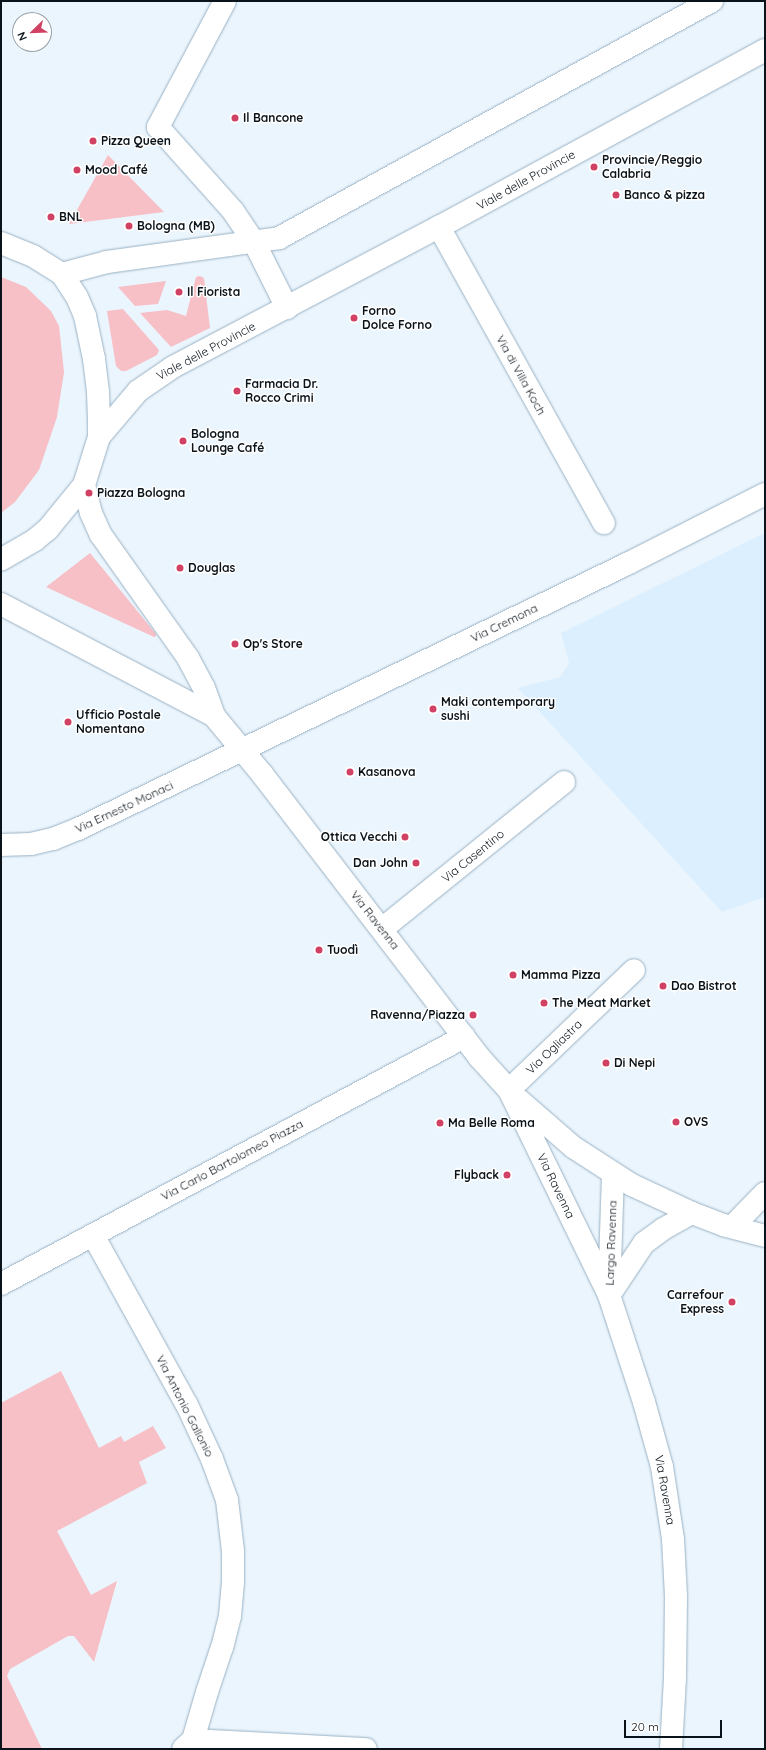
<!DOCTYPE html>
<meta charset="utf-8">
<style>
body{margin:0}
#map{position:relative;width:766px;height:1750px;overflow:hidden;background:#ebf5fd;font-family:Quicksand,sans-serif}
div>[style]{position:absolute}
.built>*{inset:0;background:#dbeffe}
.green>*{inset:0;background:#f7bfc6}
.roads{filter:drop-shadow(0 0 1px #98b1c4) drop-shadow(0 0 1px #98b1c4)}
.minor>*{height:22px;margin:-11px;padding:0 11px;transform-origin:11px;border-radius:11px;background:#fff}
.dots>*{width:11px;height:11px;translate:-50% -50%;box-sizing:border-box;border:2px solid #fff;border-radius:50%}
span{translate:-50% -50%;white-space:nowrap;text-align:center;line-height:1.15;-webkit-text-stroke:3px #fff;paint-order:stroke}
.poi-label{font-size:12px;color:#0a131a;font-weight:700}
.left{translate:0 -50%;text-align:left}
.right{translate:-100% -50%;text-align:right}
.street-label{font-size:12px;color:#0a131a}
.frame{position:absolute;inset:0;border:2px solid #0a131a;pointer-events:none}
.north{position:absolute;left:12px;top:12px;width:40px;height:40px;box-sizing:border-box;background:#fff;border:1px solid #9da1a3;border-radius:50%;rotate:247deg;font-size:11px;font-weight:700;line-height:16px;text-align:center;color:#0a131a}
.north::after{content:'';display:block;margin:auto;width:14px;height:18px;background:#d14163;clip-path:polygon(50% 0,100% 100%,50% 72%,0 100%)}
.scale{position:absolute;left:624px;top:1720px;width:98px;height:18px;box-sizing:border-box;border:2px solid #0a131a;border-top:0;padding-left:5px;font-size:12px;line-height:14px;white-space:nowrap;color:#0a131a;-webkit-text-stroke:3px #fff;paint-order:stroke}
</style>
<div id="map">
<div class="built">
<i style="clip-path:polygon(765px 533px,765px 897px,722px 912px,518px 688px,560px 677px,569px 663px,561px 633px)"></i>
</div>
<div class="green">
<i style="clip-path:polygon(108px 155px,164px 212px,69px 224px)"></i>
<i style="clip-path:polygon(200px 276px,204px 278px,210px 328px,171px 347px,140px 313px,167px 310px,186px 316px,196px 277px)"></i>
<i style="clip-path:polygon(1px 277px,26px 287px,51px 311px,59px 326px,64px 372px,57px 417px,39px 470px,15px 502px,1px 513px)"></i>
<i style="clip-path:polygon(166px 281px,158px 304px,135px 306px,118px 287px)"></i>
<i style="clip-path:polygon(123px 309px,159px 350px,157px 355px,126px 371px,121px 371px,116px 366px,107px 311px)"></i>
<i style="clip-path:polygon(90px 553px,156px 634px,156px 636px,154px 637px,46px 587px)"></i>
<i style="clip-path:polygon(61px 1371px,99px 1448px,121px 1436px,124px 1442px,153px 1426px,166px 1448px,139px 1462px,147px 1483px,57px 1531px,91px 1595px,117px 1581px,94px 1662px,74px 1636px,68px 1636px,10px 1669px,7px 1676px,42px 1749px,1px 1749px,1px 1403px)"></i>
</div>
<div class="roads">
<div class="minor">
<i style="left:225px;top:1px;width:143px;rotate:118deg"></i>
<i style="left:158px;top:127px;width:113px;rotate:48.2deg"></i>
<i style="left:233px;top:211px;width:37px;rotate:56deg"></i>
<i style="left:254px;top:242px;width:74px;rotate:63.4deg"></i>
<i style="left:439px;top:227px;width:339px;rotate:60.9deg"></i>
<i style="left:1px;top:243px;width:35px;rotate:22deg"></i>
<i style="left:33px;top:256px;width:34px;rotate:32deg"></i>
<i style="left:62px;top:274px;width:27px;rotate:57deg"></i>
<i style="left:77px;top:297px;width:21px;rotate:67deg"></i>
<i style="left:85px;top:316px;width:44px;rotate:78.2deg"></i>
<i style="left:94px;top:359px;width:33px;rotate:83deg"></i>
<i style="left:98px;top:392px;width:31px;rotate:88deg"></i>
<i style="left:99px;top:423px;width:14px;rotate:90deg"></i>
<i style="left:99px;top:437px;width:50px;rotate:107.4deg"></i>
<i style="left:84px;top:485px;width:57px;rotate:129.3deg"></i>
<i style="left:48px;top:529px;width:17px;rotate:140deg"></i>
<i style="left:35px;top:540px;width:39px;rotate:150deg"></i>
<i style="left:62px;top:274px;width:47px;rotate:-14.9deg"></i>
<i style="left:107px;top:262px;width:174px;rotate:-7.9deg"></i>
<i style="left:279px;top:238px;width:494px;rotate:-28.7deg"></i>
<i style="left:99px;top:437px;width:60px;rotate:-49.7deg"></i>
<i style="left:138px;top:391px;width:42px;rotate:-34.4deg"></i>
<i style="left:173px;top:367px;width:301px;rotate:-27.8deg"></i>
<i style="left:439px;top:227px;width:371px;rotate:-28.5deg"></i>
<i style="left:84px;top:485px;width:29px;rotate:76deg"></i>
<i style="left:91px;top:513px;width:24px;rotate:66deg"></i>
<i style="left:101px;top:535px;width:151px;rotate:54.7deg"></i>
<i style="left:188px;top:658px;width:34px;rotate:62deg"></i>
<i style="left:204px;top:688px;width:30px;rotate:70deg"></i>
<i style="left:1px;top:604px;width:241px;rotate:27.7deg"></i>
<i style="left:214px;top:716px;width:75px;rotate:50.4deg"></i>
<i style="left:262px;top:774px;width:357px;rotate:52.5deg"></i>
<i style="left:479px;top:1057px;width:45px;rotate:47.7deg"></i>
<i style="left:509px;top:1090px;width:228px;rotate:64deg"></i>
<i style="left:609px;top:1295px;width:113px;rotate:71.9deg"></i>
<i style="left:644px;top:1402px;width:67px;rotate:74.5deg"></i>
<i style="left:662px;top:1467px;width:73px;rotate:81.3deg"></i>
<i style="left:673px;top:1539px;width:58px;rotate:87deg"></i>
<i style="left:676px;top:1597px;width:81px;rotate:90.7deg"></i>
<i style="left:675px;top:1678px;width:71px;rotate:93.2deg"></i>
<i style="left:1px;top:845px;width:30px;rotate:-2deg"></i>
<i style="left:31px;top:844px;width:23px;rotate:-13deg"></i>
<i style="left:53px;top:839px;width:27px;rotate:-22deg"></i>
<i style="left:78px;top:829px;width:610px;rotate:-25.77deg"></i>
<i style="left:627px;top:564px;width:155px;rotate:-26.9deg"></i>
<i style="left:382px;top:929px;width:234px;rotate:-38.9deg"></i>
<i style="left:509px;top:1090px;width:173px;rotate:-43.8deg"></i>
<i style="left:519px;top:1100px;width:72px;rotate:41deg"></i>
<i style="left:573px;top:1147px;width:70px;rotate:32.8deg"></i>
<i style="left:632px;top:1185px;width:66px;rotate:25deg"></i>
<i style="left:692px;top:1213px;width:33px;rotate:21deg"></i>
<i style="left:723px;top:1225px;width:43px;rotate:14.7deg"></i>
<i style="left:732px;top:1227px;width:47px;rotate:-45.9deg"></i>
<i style="left:93px;top:1235px;width:194px;rotate:61.1deg"></i>
<i style="left:187px;top:1405px;width:60px;rotate:65.2deg"></i>
<i style="left:212px;top:1459px;width:44px;rotate:69.9deg"></i>
<i style="left:227px;top:1500px;width:51px;rotate:83.3deg"></i>
<i style="left:233px;top:1551px;width:31px;rotate:90deg"></i>
<i style="left:233px;top:1582px;width:34px;rotate:95deg"></i>
<i style="left:230px;top:1616px;width:32px;rotate:104deg"></i>
<i style="left:222px;top:1647px;width:47px;rotate:108.4deg"></i>
<i style="left:207px;top:1692px;width:50px;rotate:106.3deg"></i>
<i style="left:193px;top:1740px;width:13px;rotate:138deg"></i>
<i style="left:1px;top:1284px;width:525px;rotate:-28.08deg"></i>
<i style="left:609px;top:1294px;width:120px;rotate:-88.1deg"></i>
<i style="left:610px;top:1294px;width:61px;rotate:-56.3deg"></i>
<i style="left:644px;top:1243px;width:24px;rotate:-36deg"></i>
<i style="left:663px;top:1229px;width:33px;rotate:-29deg"></i>
<i style="left:193px;top:1740px;width:173px;rotate:3deg"></i>
</div>
</div>
<div class="dots">
<i style="left:235px;top:118px;background:#d14163"></i>
<i style="left:93px;top:141px;background:#d14163"></i>
<i style="left:594px;top:167px;background:#d14163"></i>
<i style="left:77px;top:170px;background:#d14163"></i>
<i style="left:616px;top:195px;background:#d14163"></i>
<i style="left:51px;top:217px;background:#d14163"></i>
<i style="left:129px;top:226px;background:#d14163"></i>
<i style="left:179px;top:292px;background:#d14163"></i>
<i style="left:354px;top:318px;background:#d14163"></i>
<i style="left:237px;top:391px;background:#d14163"></i>
<i style="left:183px;top:441px;background:#d14163"></i>
<i style="left:89px;top:493px;background:#d14163"></i>
<i style="left:180px;top:568px;background:#d14163"></i>
<i style="left:235px;top:644px;background:#d14163"></i>
<i style="left:433px;top:709px;background:#d14163"></i>
<i style="left:68px;top:722px;background:#d14163"></i>
<i style="left:350px;top:772px;background:#d14163"></i>
<i style="left:405px;top:837px;background:#d14163"></i>
<i style="left:416px;top:863px;background:#d14163"></i>
<i style="left:319px;top:950px;background:#d14163"></i>
<i style="left:513px;top:975px;background:#d14163"></i>
<i style="left:663px;top:986px;background:#d14163"></i>
<i style="left:544px;top:1003px;background:#d14163"></i>
<i style="left:473px;top:1015px;background:#d14163"></i>
<i style="left:606px;top:1063px;background:#d14163"></i>
<i style="left:676px;top:1122px;background:#d14163"></i>
<i style="left:440px;top:1123px;background:#d14163"></i>
<i style="left:507px;top:1175px;background:#d14163"></i>
<i style="left:732px;top:1302px;background:#d14163"></i>
</div>
<div class="poi-label">
<span class="left" style="left:243px;top:118px">Il Bancone</span>
<span class="left" style="left:101px;top:141px">Pizza Queen</span>
<span class="left" style="left:602px;top:167px">Provincie/Reggio<br>Calabria</span>
<span class="left" style="left:85px;top:170px">Mood Café</span>
<span class="left" style="left:624px;top:195px">Banco &amp; pizza</span>
<span class="left" style="left:59px;top:217px">BNL</span>
<span class="left" style="left:137px;top:226px">Bologna (MB)</span>
<span class="left" style="left:187px;top:292px">Il Fiorista</span>
<span class="left" style="left:362px;top:318px">Forno<br>Dolce Forno</span>
<span class="left" style="left:245px;top:391px">Farmacia Dr.<br>Rocco Crimi</span>
<span class="left" style="left:191px;top:441px">Bologna<br>Lounge Café</span>
<span class="left" style="left:97px;top:493px">Piazza Bologna</span>
<span class="left" style="left:188px;top:568px">Douglas</span>
<span class="left" style="left:243px;top:644px">Op's Store</span>
<span class="left" style="left:441px;top:709px">Maki contemporary<br>sushi</span>
<span class="left" style="left:76px;top:722px">Ufficio Postale<br>Nomentano</span>
<span class="left" style="left:358px;top:772px">Kasanova</span>
<span class="right" style="left:397px;top:837px">Ottica Vecchi</span>
<span class="right" style="left:408px;top:863px">Dan John</span>
<span class="left" style="left:327px;top:950px">Tuodì</span>
<span class="left" style="left:521px;top:975px">Mamma Pizza</span>
<span class="left" style="left:671px;top:986px">Dao Bistrot</span>
<span class="left" style="left:552px;top:1003px">The Meat Market</span>
<span class="right" style="left:465px;top:1015px">Ravenna/Piazza</span>
<span class="left" style="left:614px;top:1063px">Di Nepi</span>
<span class="left" style="left:684px;top:1122px">OVS</span>
<span class="left" style="left:448px;top:1123px">Ma Belle Roma</span>
<span class="right" style="left:499px;top:1175px">Flyback</span>
<span class="right" style="left:724px;top:1302px">Carrefour<br>Express</span>
</div>
<div class="street-label">
<span style="left:526px;top:180px;rotate:-29deg">Viale delle Provincie</span>
<span style="left:206px;top:351px;rotate:-28deg">Viale delle Provincie</span>
<span style="left:521px;top:375px;rotate:61deg">Via di Villa Koch</span>
<span style="left:504px;top:623px;rotate:-26deg">Via Cremona</span>
<span style="left:124px;top:807px;rotate:-25deg">Via Ernesto Monaci</span>
<span style="left:473px;top:856px;rotate:-39deg">Via Casentino</span>
<span style="left:375px;top:920px;rotate:52deg">Via Ravenna</span>
<span style="left:554px;top:1047px;rotate:-44deg">Via Ogliastra</span>
<span style="left:232px;top:1160px;rotate:-28deg">Via Carlo Bartolomeo Piazza</span>
<span style="left:556px;top:1186px;rotate:64deg">Via Ravenna</span>
<span style="left:611px;top:1243px;rotate:-88deg">Largo Ravenna</span>
<span style="left:185px;top:1406px;rotate:63deg">Via Antonio Gallonio</span>
<span style="left:665px;top:1490px;rotate:80deg">Via Ravenna</span>
</div>
<div class="frame"></div>
<div class="north">N</div>
<div class="scale">20 m</div>
</div>
